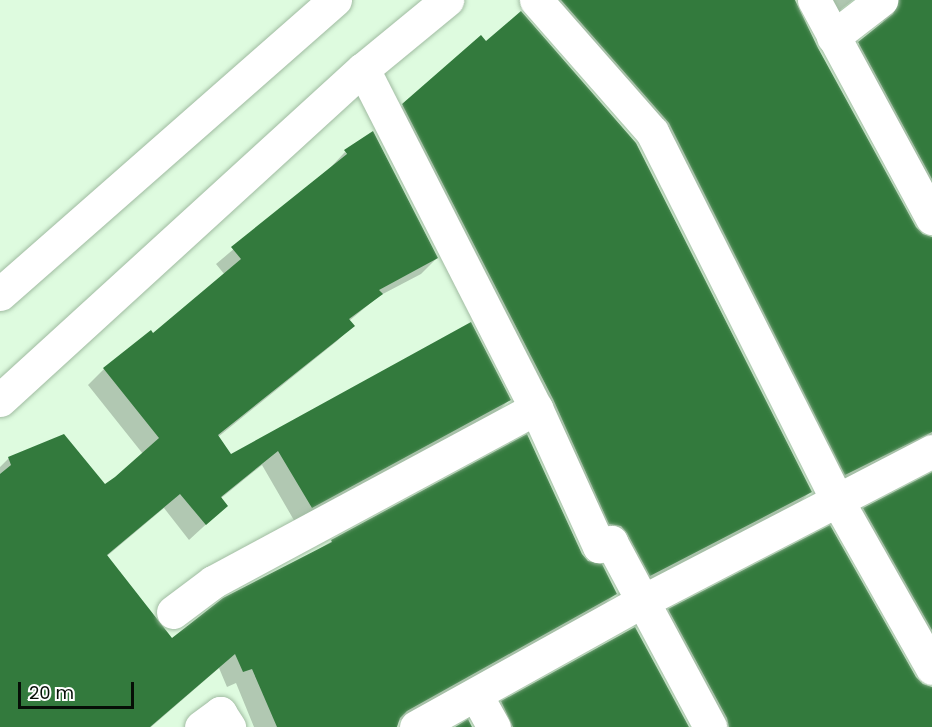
<!DOCTYPE html>
<style>
body{margin:0}
#map{position:relative;width:932px;height:727px;overflow:hidden;background:#defbdf;font-family:Poppins,sans-serif}
div>[style]{position:absolute}
.shadow>*{inset:0;background:#0003}
.building>*{inset:0;background:#337a3d}
.roads{filter:drop-shadow(0 0 2px #a0bba1) drop-shadow(0 0 2px #a0bba1)}
.minor>*{height:33px;margin:-16.5px;padding:0 16.5px;transform-origin:16.5px;border-radius:16.5px;background:#fff}
.tertiary>*{height:33px;margin:-16.5px;padding:0 16.5px;transform-origin:16.5px;border-radius:16.5px;background:#fff}
span{translate:-50% -50%;white-space:nowrap;text-align:center;line-height:1.15;-webkit-text-stroke:4.5px #fff;paint-order:stroke}
.scale{position:absolute;left:18px;top:682px;width:116px;height:27px;box-sizing:border-box;border:3px solid #060f07;border-top:0;padding-left:8px;font-size:18px;line-height:21px;white-space:nowrap;color:#060f07;-webkit-text-stroke:4px #fff;paint-order:stroke}
</style>
<div id="map">
<div class="shadow">
<i style="clip-path:polygon(538px 0,794px 0,817px 49px,914px 228px,922px 236px,932px 238px,932px 457px,829px 490px,653px 139px)"></i>
<i style="clip-path:polygon(808px 0,853px 0,823px 23px)"></i>
<i style="clip-path:polygon(875px 0,932px 0,932px 223px,843px 59px,883px 22px,884px 14px)"></i>
<i style="clip-path:polygon(403px 105px,810px 492px,796px 506px,636px 589px,388px 120px)"></i>
<i style="clip-path:polygon(345px 152px,437px 258px,421px 274px,379px 296px,349px 321px,353px 325px,337px 341px,218px 437px,230px 456px,509px 400px,493px 416px,295px 522px,262px 465px,220px 499px,226px 506px,189px 540px,164px 508px,107px 556px,171px 640px,332px 541px,581px 555px,616px 593px,600px 609px,397px 722px,396px 727px,254px 727px,236px 683px,227px 687px,219px 668px,151px 727px,0 727px,0 467px,9px 458px,105px 486px,143px 454px,88px 385px,104px 369px,153px 335px,225px 275px,216px 264px,330px 168px)"></i>
<i style="clip-path:polygon(932px 474px,932px 674px,848px 525px,864px 509px)"></i>
<i style="clip-path:polygon(669px 610px,914px 678px,921px 685px,932px 688px,932px 727px,707px 727px,653px 626px)"></i>
<i style="clip-path:polygon(502px 702px,687px 727px,490px 727px,486px 718px)"></i>
</div>
<div class="building">
<i style="clip-path:polygon(561px 0,795px 0,818px 48px,916px 227px,923px 234px,932px 237px,932px 432px,845px 475px,669px 123px)"></i>
<i style="clip-path:polygon(899px 0,932px 0,932px 179px,858px 42px,893px 14px)"></i>
<i style="clip-path:polygon(521px 11px,636px 143px,812px 492px,650px 576px,627px 533px,621px 526px,609px 524px,553px 399px,402px 104px,481px 35px,486px 41px)"></i>
<i style="clip-path:polygon(373px 131px,438px 258px,379px 290px,383px 294px,349px 319px,355px 326px,218px 435px,231px 454px,471px 322px,511px 400px,312px 508px,278px 451px,221px 497px,228px 506px,206px 525px,180px 494px,107px 555px,172px 638px,223px 598px,332px 542px,331px 540px,527px 434px,582px 554px,588px 561px,602px 564px,617px 594px,407px 711px,400px 718px,397px 727px,277px 727px,252px 669px,243px 672px,235px 654px,150px 727px,0 727px,0 474px,11px 465px,8px 457px,64px 434px,105px 484px,115px 477px,159px 438px,103px 368px,151px 330px,153px 333px,241px 259px,231px 247px,347px 154px,344px 150px)"></i>
<i style="clip-path:polygon(932px 472px,932px 630px,863px 508px)"></i>
<i style="clip-path:polygon(830px 525px,916px 677px,923px 684px,932px 687px,932px 727px,729px 727px,727px 718px,668px 609px)"></i>
<i style="clip-path:polygon(635px 627px,689px 727px,513px 727px,501px 701px)"></i>
<i style="clip-path:polygon(468px 719px,472px 727px,455px 727px)"></i>
</div>
<div class="roads">
<div class="minor">
<i style="left:536px;top:0;width:176px;rotate:48.7deg"></i>
<i style="left:652px;top:132px;width:412px;rotate:63.3deg"></i>
<i style="left:837px;top:500px;width:193px;rotate:60.5deg"></i>
<i style="left:814px;top:0;width:248px;rotate:61.6deg"></i>
<i style="left:833px;top:37px;width:61px;rotate:-37.6deg"></i>
<i style="left:363px;top:69px;width:381px;rotate:63deg"></i>
<i style="left:536px;top:408px;width:152px;rotate:65.5deg"></i>
<i style="left:599px;top:546px;width:13px;rotate:-18deg"></i>
<i style="left:611px;top:542px;width:210px;rotate:61.8deg"></i>
<i style="left:173px;top:612px;width:50px;rotate:-36.9deg"></i>
<i style="left:213px;top:582px;width:367px;rotate:-28.3deg"></i>
<i style="left:476px;top:695px;width:37px;rotate:61deg"></i>
<i style="left:201px;top:727px;width:24px;rotate:-36deg"></i>
<i style="left:220px;top:713px;width:17px;rotate:57deg"></i>
<i style="left:416px;top:727px;width:257px;rotate:-29.1deg"></i>
<i style="left:641px;top:602px;width:328px;rotate:-27.4deg"></i>
</div>
<div class="tertiary">
<i style="left:0;top:294px;width:446px;rotate:-41.3deg"></i>
<i style="left:0;top:400px;width:491px;rotate:-42.4deg"></i>
<i style="left:363px;top:69px;width:109px;rotate:-39.4deg"></i>
</div>
</div>
<div class="scale">20 m</div>
</div>
